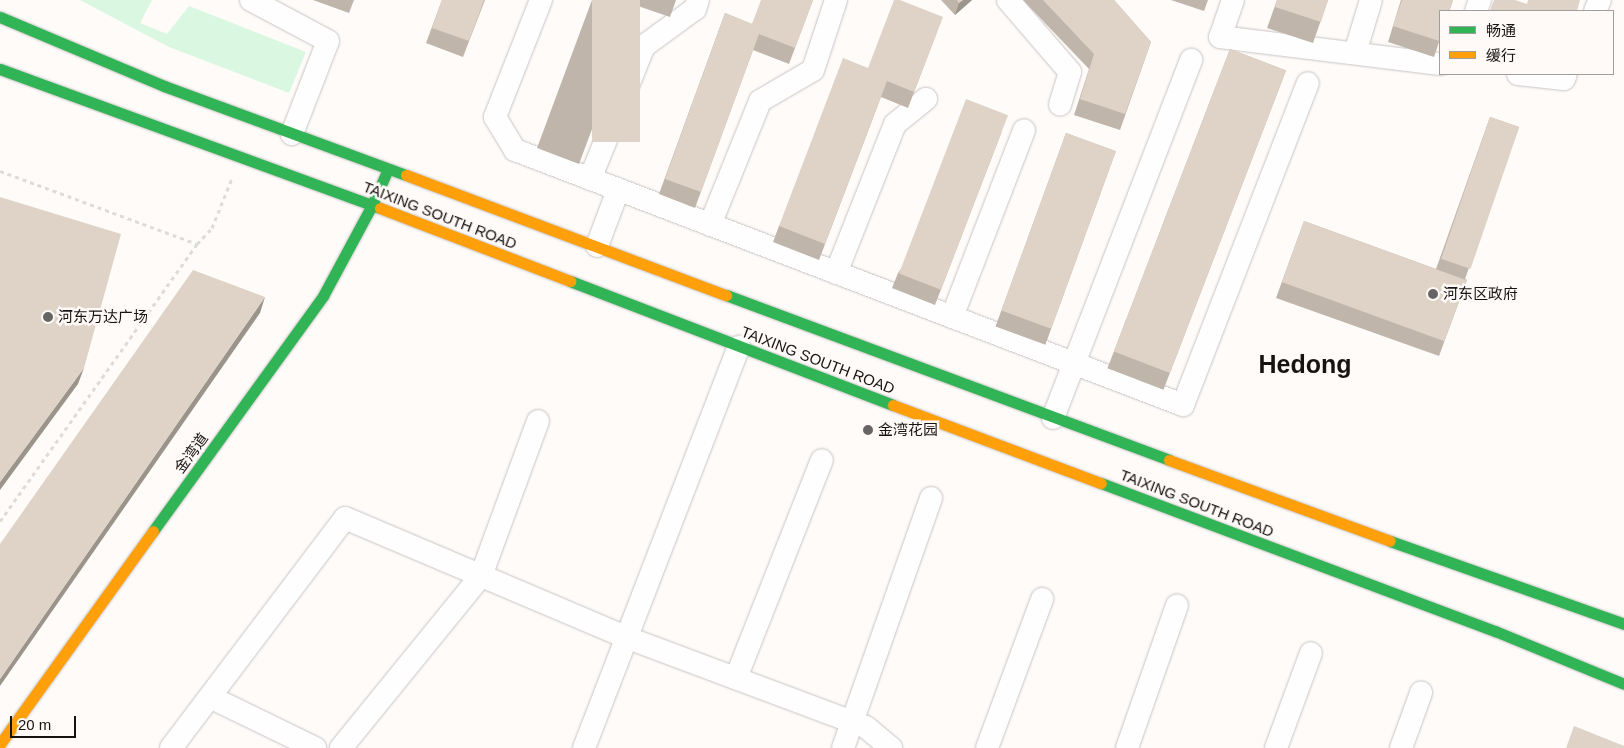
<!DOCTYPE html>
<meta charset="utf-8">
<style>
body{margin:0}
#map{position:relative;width:1624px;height:748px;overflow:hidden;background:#fefbf9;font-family:Arial,"Noto Sans SC",sans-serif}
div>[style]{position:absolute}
.green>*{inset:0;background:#daf7e1}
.path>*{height:3px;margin-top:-1.5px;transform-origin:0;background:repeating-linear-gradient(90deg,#dcdcdb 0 4px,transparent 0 8px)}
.roads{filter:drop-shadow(0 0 1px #c7c5c4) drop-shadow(0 0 1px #c7c5c4)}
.street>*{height:22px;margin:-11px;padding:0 11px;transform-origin:11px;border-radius:11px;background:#fffefe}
.fast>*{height:11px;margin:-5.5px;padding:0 5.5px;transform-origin:5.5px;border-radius:5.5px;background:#30b455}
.slow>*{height:11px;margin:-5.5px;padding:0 5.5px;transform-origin:5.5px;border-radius:5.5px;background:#ff9f0a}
.wall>*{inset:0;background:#bfb5aa;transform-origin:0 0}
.shaded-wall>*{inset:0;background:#9b948b}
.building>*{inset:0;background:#ded3c6;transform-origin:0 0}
.dots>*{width:14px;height:14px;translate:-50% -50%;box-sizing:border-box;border:2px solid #fffaf8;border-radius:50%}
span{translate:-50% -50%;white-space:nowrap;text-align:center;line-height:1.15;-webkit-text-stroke:5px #fffaf8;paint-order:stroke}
.street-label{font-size:15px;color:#161413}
.poi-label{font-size:15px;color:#161413}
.left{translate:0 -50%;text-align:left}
.town-label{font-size:25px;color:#161413;font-weight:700}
.legend{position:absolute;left:1439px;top:10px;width:175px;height:65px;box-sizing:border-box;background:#fffaf8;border:1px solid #a29e9c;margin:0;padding:6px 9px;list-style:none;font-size:15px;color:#161413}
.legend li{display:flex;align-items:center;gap:10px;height:25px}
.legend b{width:25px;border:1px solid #a29e9c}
.scale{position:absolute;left:10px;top:716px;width:66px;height:22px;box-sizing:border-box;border:2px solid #161413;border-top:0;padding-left:6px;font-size:15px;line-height:18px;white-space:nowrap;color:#161413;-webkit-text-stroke:4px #fffaf8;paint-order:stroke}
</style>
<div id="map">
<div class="green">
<i style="clip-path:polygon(80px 0,152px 0,140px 23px,167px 34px,189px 6px,306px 52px,289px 93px,169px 47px)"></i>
</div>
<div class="path">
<i style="left:0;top:171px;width:210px;rotate:20.3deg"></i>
<i style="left:197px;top:244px;width:340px;rotate:125.4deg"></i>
<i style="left:197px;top:244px;width:22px;rotate:-47deg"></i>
<i style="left:212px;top:228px;width:54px;rotate:-68.2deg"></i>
</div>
<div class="roads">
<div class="street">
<i style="left:251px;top:0;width:87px;rotate:28deg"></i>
<i style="left:328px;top:41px;width:100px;rotate:111.2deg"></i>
<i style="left:541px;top:0;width:126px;rotate:111.5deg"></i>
<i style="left:495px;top:117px;width:39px;rotate:59deg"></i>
<i style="left:515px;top:150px;width:715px;rotate:20.89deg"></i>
<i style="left:1183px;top:405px;width:345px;rotate:-68.8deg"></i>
<i style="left:1008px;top:0;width:95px;rotate:49.3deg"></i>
<i style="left:1070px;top:72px;width:34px;rotate:107deg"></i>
<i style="left:1233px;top:0;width:39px;rotate:109deg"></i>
<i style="left:1220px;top:37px;width:222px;rotate:7deg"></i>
<i style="left:1476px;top:11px;width:12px;rotate:-70deg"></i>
<i style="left:1595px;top:11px;width:12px;rotate:-66deg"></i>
<i style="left:1355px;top:53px;width:55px;rotate:-73.2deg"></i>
<i style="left:1518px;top:74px;width:46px;rotate:6.2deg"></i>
<i style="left:1564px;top:79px;width:5px;rotate:-68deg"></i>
<i style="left:590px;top:179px;width:144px;rotate:-67.9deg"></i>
<i style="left:644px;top:46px;width:63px;rotate:-36deg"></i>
<i style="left:695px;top:9px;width:9px;rotate:-72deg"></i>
<i style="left:710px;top:225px;width:134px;rotate:-68deg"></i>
<i style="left:760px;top:101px;width:61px;rotate:-30.3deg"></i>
<i style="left:813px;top:70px;width:74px;rotate:-71.8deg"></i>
<i style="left:597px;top:246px;width:60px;rotate:-69.4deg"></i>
<i style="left:836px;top:273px;width:160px;rotate:-68.4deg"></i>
<i style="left:895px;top:124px;width:40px;rotate:-39deg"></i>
<i style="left:952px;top:317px;width:200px;rotate:-68.9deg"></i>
<i style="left:1053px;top:418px;width:384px;rotate:-68.9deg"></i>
<i style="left:736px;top:678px;width:234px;rotate:-68.5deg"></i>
<i style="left:210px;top:697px;width:117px;rotate:25.9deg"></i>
<i style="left:171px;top:748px;width:288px;rotate:-52.9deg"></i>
<i style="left:345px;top:518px;width:307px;rotate:23deg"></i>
<i style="left:628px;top:638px;width:254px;rotate:20.5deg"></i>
<i style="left:866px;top:727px;width:33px;rotate:40deg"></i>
<i style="left:341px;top:748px;width:222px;rotate:-50.9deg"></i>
<i style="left:481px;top:576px;width:165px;rotate:-69.8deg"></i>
<i style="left:584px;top:748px;width:430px;rotate:-68.9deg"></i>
<i style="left:843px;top:748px;width:265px;rotate:-70.6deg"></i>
<i style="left:987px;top:748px;width:159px;rotate:-69.7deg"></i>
<i style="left:1127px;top:748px;width:151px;rotate:-70.7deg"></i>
<i style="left:1276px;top:748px;width:101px;rotate:-69.8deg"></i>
<i style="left:1401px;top:748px;width:59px;rotate:-70deg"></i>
</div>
<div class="fast">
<i style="left:0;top:17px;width:178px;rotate:22.8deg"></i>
<i style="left:164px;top:86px;width:258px;rotate:20.2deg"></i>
<i style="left:0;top:69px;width:405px;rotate:20.1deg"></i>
<i style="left:570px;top:281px;width:346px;rotate:21deg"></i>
<i style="left:726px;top:295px;width:473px;rotate:20.4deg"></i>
<i style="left:1101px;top:483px;width:421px;rotate:20.6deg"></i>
<i style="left:1495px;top:631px;width:139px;rotate:22.3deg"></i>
<i style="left:153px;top:531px;width:290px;rotate:-54.1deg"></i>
<i style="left:323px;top:296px;width:103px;rotate:-61.7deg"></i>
<i style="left:372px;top:205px;width:39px;rotate:-66deg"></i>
<i style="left:1390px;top:541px;width:248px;rotate:19.5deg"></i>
</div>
<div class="slow">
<i style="left:406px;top:175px;width:342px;rotate:20.6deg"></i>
<i style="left:380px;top:208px;width:204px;rotate:21deg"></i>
<i style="left:893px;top:405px;width:222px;rotate:20.6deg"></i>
<i style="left:1169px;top:460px;width:235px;rotate:20.1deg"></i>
<i style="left:0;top:744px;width:262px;rotate:-54.3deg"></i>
</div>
</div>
<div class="wall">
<i style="clip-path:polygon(313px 0,354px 0,349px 13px)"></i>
<i style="clip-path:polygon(442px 0,485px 0,463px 57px,426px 43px)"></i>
<i style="clip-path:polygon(592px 0,676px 0,670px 17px,638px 6px,579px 164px,537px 148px)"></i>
<i style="clip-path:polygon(813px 0,789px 64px,753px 50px,695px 208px,659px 194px,725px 13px,752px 24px)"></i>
<i style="clip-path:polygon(941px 0,972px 0,955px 15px)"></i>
<i style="clip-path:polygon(1023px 0,1114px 0,1151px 42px,1120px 130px,1074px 115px,1089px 69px)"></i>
<i style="clip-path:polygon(1171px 0,1208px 0,1204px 11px)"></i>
<i style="clip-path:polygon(1277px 0,1328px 0,1313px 43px,1267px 28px)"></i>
<i style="clip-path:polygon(1401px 0,1453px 0,1434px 57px,1388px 42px)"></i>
<i style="clip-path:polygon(937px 32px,908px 108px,881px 97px,819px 260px,773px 242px,779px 226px,868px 68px)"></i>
<i style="left:1230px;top:49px;width:60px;height:342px;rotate:21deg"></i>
<i style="clip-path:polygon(1490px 117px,1519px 127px,1465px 279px,1467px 280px,1439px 356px,1276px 298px,1304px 221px,1436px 269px)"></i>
<i style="clip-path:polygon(1002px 131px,935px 305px,892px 288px,898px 273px)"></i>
<i style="left:1066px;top:133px;width:53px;height:206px;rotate:20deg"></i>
</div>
<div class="shaded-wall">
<i style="clip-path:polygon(963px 0,972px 0,955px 15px,959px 3px)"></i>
<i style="clip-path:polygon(265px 297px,260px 313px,0 686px,0 679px)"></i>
<i style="clip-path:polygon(84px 368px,78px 384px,0 490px,0 482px)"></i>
</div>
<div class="building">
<i style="clip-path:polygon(442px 0,484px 0,469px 41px,432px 28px)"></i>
<i style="left:592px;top:0;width:48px;height:142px"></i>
<i style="clip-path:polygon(761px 0,813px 0,795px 48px,759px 34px,701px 192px,665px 179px,725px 13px,752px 24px)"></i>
<i style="clip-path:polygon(894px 0,900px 0,943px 17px,914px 92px,887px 81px,825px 244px,779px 226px,843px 58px,868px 68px)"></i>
<i style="clip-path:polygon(957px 0,963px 0,959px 3px)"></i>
<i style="clip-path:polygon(1043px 0,1114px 0,1151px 42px,1125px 114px,1080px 99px,1094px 54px)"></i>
<i style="clip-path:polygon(1277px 0,1328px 0,1321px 22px,1275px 7px)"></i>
<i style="clip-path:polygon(1402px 0,1453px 0,1449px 11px,1440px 11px,1440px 39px,1439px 41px,1393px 26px)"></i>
<i style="clip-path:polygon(1494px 0,1515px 0,1527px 4px,1528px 0,1580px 0,1577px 11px,1490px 11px)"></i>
<i style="left:1230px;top:49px;width:60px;height:324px;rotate:21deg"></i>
<i style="left:966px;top:99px;width:45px;height:187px;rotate:21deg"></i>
<i style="left:1490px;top:117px;width:31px;height:150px;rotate:19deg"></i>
<i style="left:1066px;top:133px;width:53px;height:189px;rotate:20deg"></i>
<i style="clip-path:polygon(0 197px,121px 234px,84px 368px,0 482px)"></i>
<i style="left:1304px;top:221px;width:173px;height:65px;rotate:20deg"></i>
<i style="clip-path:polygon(193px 270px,265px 297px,0 679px,0 544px)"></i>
<i style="clip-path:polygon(1574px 726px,1624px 746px,1624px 748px,1566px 748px)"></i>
</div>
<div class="dots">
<i style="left:1433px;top:294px;background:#676564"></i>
<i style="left:48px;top:317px;background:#676564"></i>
<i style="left:868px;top:430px;background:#676564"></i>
</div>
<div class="street-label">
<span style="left:440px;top:215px;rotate:21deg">TAIXING SOUTH ROAD</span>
<span style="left:818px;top:360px;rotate:21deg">TAIXING SOUTH ROAD</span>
<span style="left:191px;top:453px;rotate:-54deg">金湾道</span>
<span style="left:1197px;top:503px;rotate:21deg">TAIXING SOUTH ROAD</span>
</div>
<div class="poi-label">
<span class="left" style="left:1443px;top:294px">河东区政府</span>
<span class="left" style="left:58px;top:317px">河东万达广场</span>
<span class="left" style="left:878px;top:430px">金湾花园</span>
</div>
<div class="town-label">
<span style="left:1305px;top:364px">Hedong</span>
</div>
<ul class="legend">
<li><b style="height:6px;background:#30b455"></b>畅通</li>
<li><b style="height:6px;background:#ff9f0a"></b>缓行</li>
</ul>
<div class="scale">20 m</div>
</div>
